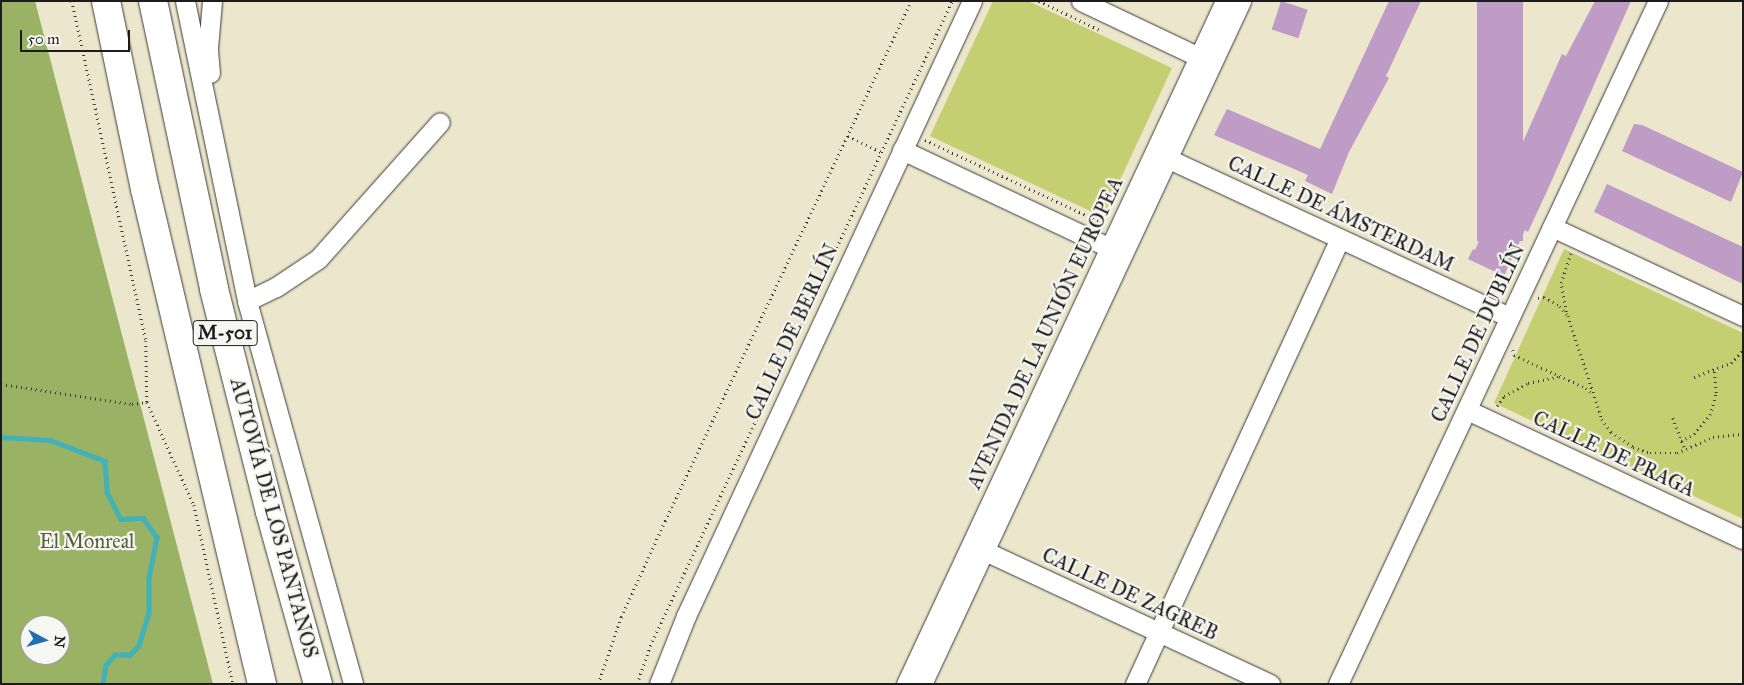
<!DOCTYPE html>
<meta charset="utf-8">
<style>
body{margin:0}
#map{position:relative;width:1744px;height:685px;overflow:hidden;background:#ebe6cc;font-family:"IM FELL Great Primer",serif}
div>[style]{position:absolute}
.green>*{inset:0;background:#c3cf71}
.forest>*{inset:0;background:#9ab263}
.stream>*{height:4.5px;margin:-2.25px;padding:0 2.25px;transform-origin:2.25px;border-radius:2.25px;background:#41b1ba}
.building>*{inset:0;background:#bf9cc5;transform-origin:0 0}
.path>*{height:2.5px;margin-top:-1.25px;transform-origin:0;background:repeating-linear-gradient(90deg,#3b3a36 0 1px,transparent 0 5px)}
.roads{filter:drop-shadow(0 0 1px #3b3a36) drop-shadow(0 0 1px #3b3a36)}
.minor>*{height:19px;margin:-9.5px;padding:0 9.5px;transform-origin:9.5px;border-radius:9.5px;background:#fff}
.highway>*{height:28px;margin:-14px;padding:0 14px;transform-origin:14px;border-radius:14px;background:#fff}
span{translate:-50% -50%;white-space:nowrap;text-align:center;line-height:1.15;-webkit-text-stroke:4.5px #f6f6f2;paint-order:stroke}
.shield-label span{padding:1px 4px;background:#f6f6f2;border:1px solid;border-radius:4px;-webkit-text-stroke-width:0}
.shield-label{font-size:19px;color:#1c1c1c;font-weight:700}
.street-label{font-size:20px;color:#1c1c1c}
.park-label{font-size:20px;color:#565b3a}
.frame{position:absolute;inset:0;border:2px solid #1c1c1c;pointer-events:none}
.north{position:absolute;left:20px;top:615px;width:50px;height:50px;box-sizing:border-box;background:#f6f6f2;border:1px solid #9f9f9c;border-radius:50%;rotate:96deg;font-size:14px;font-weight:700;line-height:20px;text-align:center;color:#1c1c1c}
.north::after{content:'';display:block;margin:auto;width:18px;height:22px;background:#1f6fb2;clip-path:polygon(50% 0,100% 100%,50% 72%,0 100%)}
.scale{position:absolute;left:20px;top:30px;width:110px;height:22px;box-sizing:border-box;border:2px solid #1c1c1c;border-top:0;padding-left:6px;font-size:15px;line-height:18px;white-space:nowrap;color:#1c1c1c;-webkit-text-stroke:4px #f6f6f2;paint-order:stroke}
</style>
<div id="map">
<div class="green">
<i style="clip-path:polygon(993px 1px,1028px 1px,1172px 68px,1103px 217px,930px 136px)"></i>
<i style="clip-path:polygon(1564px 249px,1743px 333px,1743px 519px,1494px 403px)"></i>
</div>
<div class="forest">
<i style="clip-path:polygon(evenodd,1px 1px,35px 1px,213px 684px,1px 684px,1px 1px,30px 625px,60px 625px,60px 655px,30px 655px,30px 625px)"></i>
</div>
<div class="stream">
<i style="left:1px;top:437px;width:49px;rotate:3.5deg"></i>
<i style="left:50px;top:440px;width:59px;rotate:20.9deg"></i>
<i style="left:105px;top:461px;width:31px;rotate:86deg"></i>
<i style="left:107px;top:492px;width:30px;rotate:63deg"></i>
<i style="left:121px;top:519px;width:22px;rotate:-3deg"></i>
<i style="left:143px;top:518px;width:24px;rotate:54deg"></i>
<i style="left:157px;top:537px;width:42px;rotate:101deg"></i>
<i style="left:149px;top:578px;width:35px;rotate:90deg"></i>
<i style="left:149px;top:613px;width:34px;rotate:107deg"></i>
<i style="left:139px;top:646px;width:13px;rotate:135deg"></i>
<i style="left:130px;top:655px;width:15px;rotate:180deg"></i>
<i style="left:115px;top:655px;width:13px;rotate:132deg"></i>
<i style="left:106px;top:665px;width:19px;rotate:99deg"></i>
</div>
<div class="building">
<i style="left:1281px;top:1px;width:28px;height:30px;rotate:18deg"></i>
<i style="clip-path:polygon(1389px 1px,1421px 1px,1386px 76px,1389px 78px,1349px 152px,1332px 194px,1305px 181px,1308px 175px,1214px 135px,1227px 109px,1320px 149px)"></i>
<i style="left:1477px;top:1px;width:46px;height:240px"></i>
<i style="clip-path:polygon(1595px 1px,1631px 1px,1548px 189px,1528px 232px,1525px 230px,1504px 276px,1468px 259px,1473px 249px,1475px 250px,1562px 54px,1566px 56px)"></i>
<i style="clip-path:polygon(1634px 124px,1642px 125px,1743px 172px,1731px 202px,1622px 151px)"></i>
<i style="clip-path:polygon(1607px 184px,1743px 247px,1743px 284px,1594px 212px)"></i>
</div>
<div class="path">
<i style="left:72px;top:1px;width:348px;rotate:77.7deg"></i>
<i style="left:146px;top:341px;width:61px;rotate:89.1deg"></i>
<i style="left:147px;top:402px;width:113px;rotate:65.5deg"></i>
<i style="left:194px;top:505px;width:183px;rotate:77.7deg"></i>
<i style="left:1039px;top:1px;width:70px;rotate:25.5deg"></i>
<i style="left:848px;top:136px;width:37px;rotate:26deg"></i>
<i style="left:925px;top:140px;width:196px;rotate:25deg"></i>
<i style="left:1538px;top:298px;width:6px;rotate:-9deg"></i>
<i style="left:1544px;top:297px;width:18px;rotate:29deg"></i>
<i style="left:1560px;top:306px;width:13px;rotate:51deg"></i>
<i style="left:1568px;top:316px;width:108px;rotate:71.7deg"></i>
<i style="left:1602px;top:419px;width:16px;rotate:55deg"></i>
<i style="left:1611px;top:432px;width:27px;rotate:34deg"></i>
<i style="left:1633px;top:447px;width:18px;rotate:19deg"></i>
<i style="left:1650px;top:453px;width:27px"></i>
<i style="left:1677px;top:453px;width:39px;rotate:-24deg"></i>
<i style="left:1713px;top:437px;width:30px;rotate:-6deg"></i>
<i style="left:1566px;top:312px;width:29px;rotate:-100deg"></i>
<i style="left:1561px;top:283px;width:32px;rotate:-72deg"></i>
<i style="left:1513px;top:350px;width:5px;rotate:79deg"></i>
<i style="left:1514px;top:355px;width:79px;rotate:24.6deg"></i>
<i style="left:1586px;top:388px;width:10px;rotate:45deg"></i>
<i style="left:1694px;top:377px;width:40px;rotate:-21deg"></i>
<i style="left:1731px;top:363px;width:18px;rotate:-47deg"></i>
<i style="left:1px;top:384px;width:133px;rotate:8.7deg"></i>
<i style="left:132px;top:404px;width:15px;rotate:-8deg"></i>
<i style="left:1497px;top:406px;width:12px;rotate:-55deg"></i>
<i style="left:1504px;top:396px;width:27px;rotate:-28deg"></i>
<i style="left:1528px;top:383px;width:33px;rotate:-12deg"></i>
<i style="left:1673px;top:418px;width:33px;rotate:69deg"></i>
<i style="left:1681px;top:441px;width:15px;rotate:-28deg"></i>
<i style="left:1694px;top:434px;width:25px;rotate:-50deg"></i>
<i style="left:1710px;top:415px;width:23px;rotate:-75deg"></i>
<i style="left:1716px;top:393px;width:23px;rotate:-95deg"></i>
<i style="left:598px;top:684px;width:71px;rotate:-71.1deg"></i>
<i style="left:621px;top:617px;width:106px;rotate:-65.4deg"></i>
<i style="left:665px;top:521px;width:575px;rotate:-64.68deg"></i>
<i style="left:637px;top:684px;width:40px;rotate:-71.1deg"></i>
<i style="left:650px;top:646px;width:712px;rotate:-64.91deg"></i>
</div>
<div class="roads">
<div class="minor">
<i style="left:185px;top:1px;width:306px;rotate:78.3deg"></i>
<i style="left:247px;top:301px;width:397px;rotate:74.5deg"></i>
<i style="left:1081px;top:1px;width:131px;rotate:25.4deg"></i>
<i style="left:210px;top:73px;width:25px;rotate:-95deg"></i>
<i style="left:208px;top:48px;width:47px;rotate:-85.1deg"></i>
<i style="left:902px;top:150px;width:230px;rotate:25.2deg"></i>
<i style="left:1158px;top:154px;width:387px;rotate:24.9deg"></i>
<i style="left:1552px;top:227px;width:211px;rotate:25deg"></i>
<i style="left:247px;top:301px;width:32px;rotate:-26deg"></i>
<i style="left:276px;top:287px;width:50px;rotate:-33.7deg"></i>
<i style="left:318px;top:259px;width:183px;rotate:-48.3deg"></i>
<i style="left:1467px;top:410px;width:305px;rotate:25.1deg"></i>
<i style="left:974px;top:546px;width:327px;rotate:25deg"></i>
<i style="left:659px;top:684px;width:73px;rotate:-68.3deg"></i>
<i style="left:686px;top:616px;width:678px;rotate:-65.06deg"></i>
<i style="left:906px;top:684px;width:754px;rotate:-64.96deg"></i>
<i style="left:922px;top:684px;width:754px;rotate:-64.96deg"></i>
<i style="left:1135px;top:684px;width:490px;rotate:-65.3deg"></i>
<i style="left:1338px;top:684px;width:754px;rotate:-64.9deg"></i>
</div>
<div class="highway">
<i style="left:106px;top:1px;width:192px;rotate:78.3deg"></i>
<i style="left:145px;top:189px;width:509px;rotate:76.7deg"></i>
<i style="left:153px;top:1px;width:294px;rotate:78deg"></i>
<i style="left:214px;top:289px;width:230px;rotate:75.9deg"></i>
<i style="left:270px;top:512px;width:179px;rotate:74.4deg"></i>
</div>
</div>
<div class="shield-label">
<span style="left:225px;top:333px">M-501</span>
</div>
<div class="street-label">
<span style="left:1341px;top:214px;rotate:25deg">CALLE DE ÁMSTERDAM</span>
<span style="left:792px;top:332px;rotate:-65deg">CALLE DE BERLÍN</span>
<span style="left:1045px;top:333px;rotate:-65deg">AVENIDA DE LA UNIÓN EUROPEA</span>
<span style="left:1478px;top:333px;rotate:-65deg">CALLE DE DUBLÍN</span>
<span style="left:1614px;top:454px;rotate:25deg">CALLE DE PRAGA</span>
<span style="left:274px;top:518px;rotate:75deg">AUTOVÍA DE LOS PANTANOS</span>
<span style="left:1130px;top:594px;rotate:25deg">CALLE DE ZAGREB</span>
</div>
<div class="park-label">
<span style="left:87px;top:541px">El Monreal</span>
</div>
<div class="frame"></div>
<div class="north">N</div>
<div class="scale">50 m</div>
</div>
